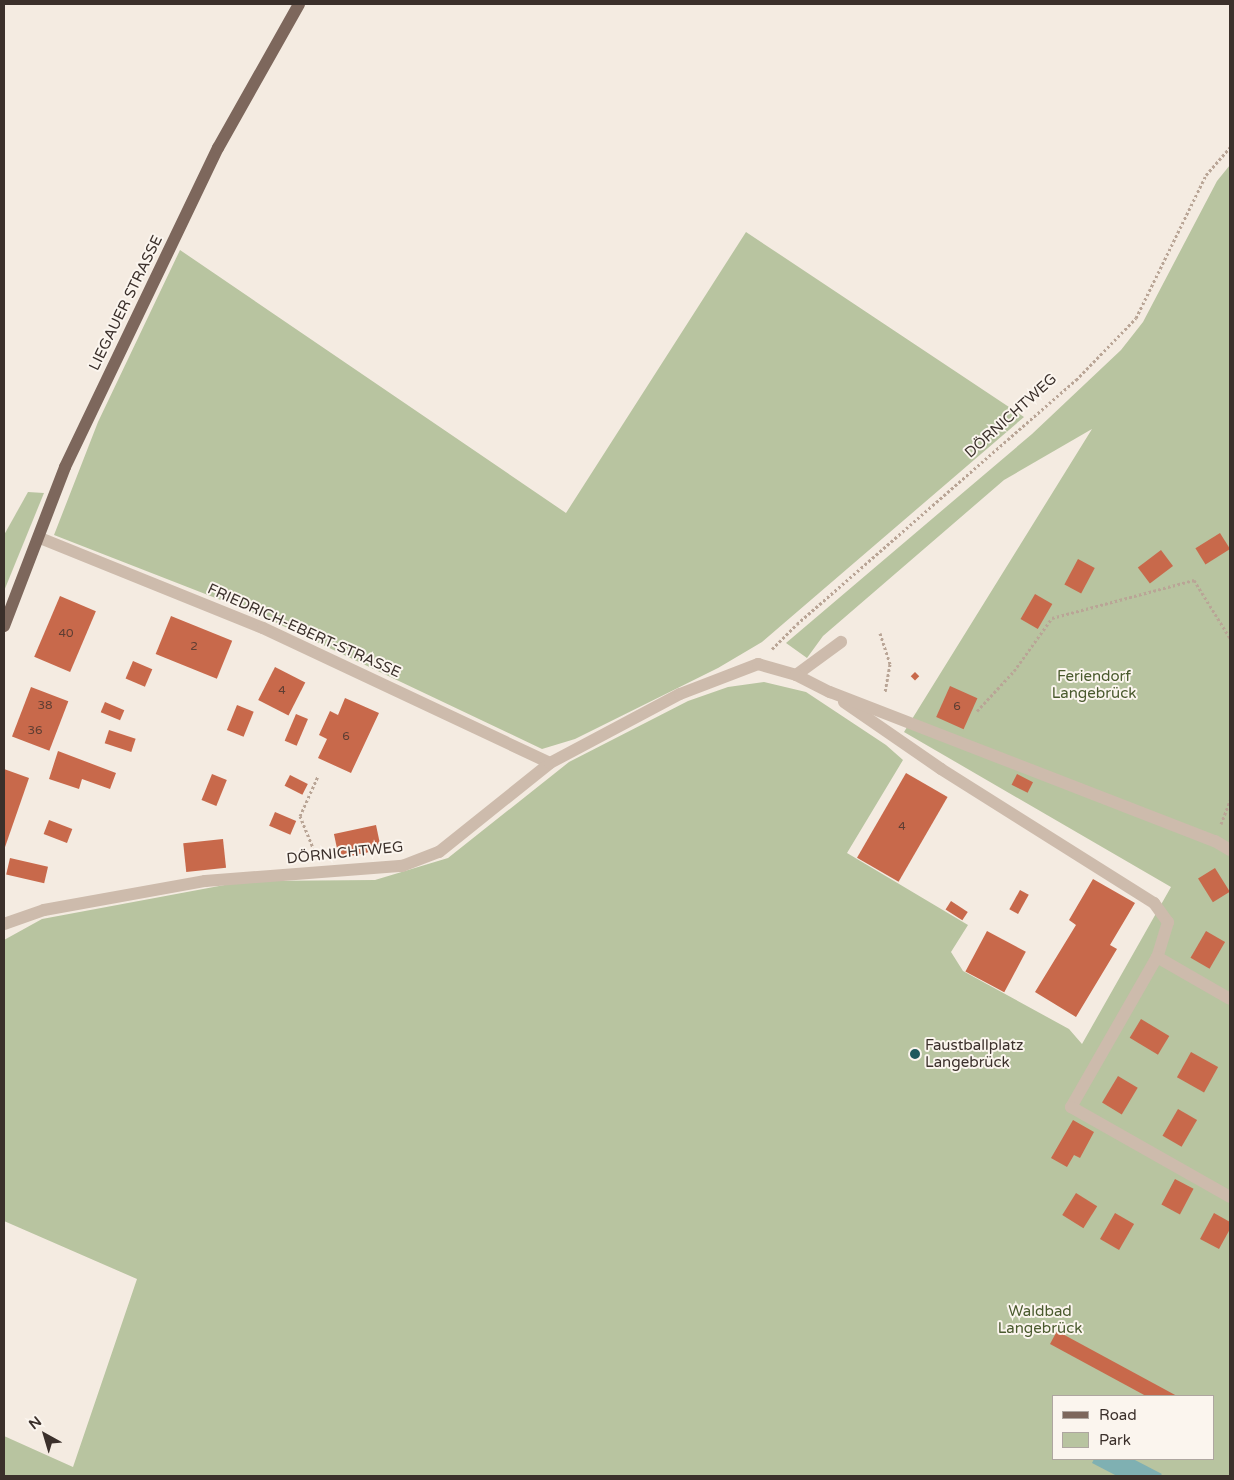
<!DOCTYPE html>
<meta charset="utf-8">
<style>
body{margin:0}
#map{position:relative;width:1234px;height:1480px;overflow:hidden;background:#f4ebe1;font-family:"Varela Round",sans-serif}
div>[style]{position:absolute}
.green>*{inset:0;background:#b8c4a0}
.water>*{inset:0;background:#7fb0b2}
.building>*{inset:0;background:#c8694b;transform-origin:0 0}
.path>*{height:3px;margin-top:-1.5px;transform-origin:0;background:repeating-linear-gradient(90deg,#b9a596 0 2.5px,transparent 0 5px)}
.minor>*{height:12px;margin:-6px;padding:0 6px;transform-origin:6px;border-radius:6px;background:#cdbbac}
.major>*{height:12px;margin:-6px;padding:0 6px;transform-origin:6px;border-radius:6px;background:#7d675c}
.dots>*{width:14px;height:14px;translate:-50% -50%;box-sizing:border-box;border:2px solid #fbf5ee;border-radius:50%}
span{translate:-50% -50%;white-space:nowrap;text-align:center;line-height:1.15;-webkit-text-stroke:4px #fbf5ee;paint-order:stroke}
.number-label{font-size:12px;color:#5e3e33}
.number-label span{-webkit-text-stroke-width:0}
.street-label{font-size:15px;color:#3b302b}
.park-label{font-size:15px;color:#4a5a2e}
.poi-label{font-size:15px;color:#3b302b}
.left{translate:0 -50%;text-align:left}
.frame{position:absolute;inset:0;border:5px solid #3b302b;pointer-events:none}
.legend{position:absolute;left:1052px;top:1395px;width:162px;height:65px;box-sizing:border-box;background:#fbf5ee;border:1px solid #aea6a0;margin:0;padding:6px 9px;list-style:none;font-size:15px;color:#3b302b}
.legend li{display:flex;align-items:center;gap:10px;height:25px}
.legend b{width:25px;border:1px solid #aea6a0}
.north{position:absolute;left:20px;top:1410px;width:50px;height:50px;-webkit-text-stroke:4px #fbf5ee;paint-order:stroke;rotate:321deg;font-size:14px;font-weight:700;line-height:20px;text-align:center;color:#3b302b}
.north::after{content:'';display:block;margin:auto;width:18px;height:22px;background:#3b302b;clip-path:polygon(50% 0,100% 100%,50% 72%,0 100%)}
</style>
<div id="map">
<div class="green">
<i style="clip-path:polygon(evenodd,1230px 165px,1230px 1476px,4px 1476px,4px 1436px,73px 1467px,137px 1279px,4px 1221px,4px 940px,42px 919px,246px 881px,375px 880px,448px 858px,569px 762px,688px 701px,728px 687px,764px 682px,806px 692px,886px 745px,903px 760px,847px 853px,968px 925px,951px 952px,963px 971px,1069px 1029px,1082px 1044px,1171px 887px,904px 732px,1092px 429px,1004px 480px,823px 636px,807px 658px,786px 643px,1032px 434px,1121px 350px,1143px 322px,1217px 181px,1230px 165px,1053px 1396px,1213px 1396px,1213px 1459px,1053px 1459px,1053px 1396px)"></i>
<i style="clip-path:polygon(746px 232px,1024px 417px,762px 642px,718px 668px,575px 739px,542px 749px,262px 616px,54px 535px,98px 422px,180px 250px,566px 513px)"></i>
<i style="clip-path:polygon(28px 492px,44px 493px,4px 591px,4px 535px)"></i>
</div>
<div class="water">
<i style="clip-path:polygon(1094px 1459px,1133px 1459px,1162px 1474px,1160px 1476px,1117px 1476px,1092px 1463px)"></i>
</div>
<div class="building">
<i style="left:1220px;top:533px;width:19px;height:29px;rotate:58deg"></i>
<i style="left:1161px;top:550px;width:20px;height:29px;rotate:53deg"></i>
<i style="left:1078px;top:559px;width:19px;height:29px;rotate:28deg"></i>
<i style="left:1035px;top:594px;width:20px;height:29px;rotate:30deg"></i>
<i style="left:60px;top:596px;width:39px;height:66px;rotate:23deg"></i>
<i style="left:171px;top:616px;width:66px;height:41px;rotate:22deg"></i>
<i style="left:133px;top:661px;width:21px;height:19px;rotate:23deg"></i>
<i style="left:275px;top:667px;width:34px;height:37px;rotate:27deg"></i>
<i style="left:915px;top:672px;width:6px;height:6px;rotate:45deg"></i>
<i style="left:950px;top:686px;width:30px;height:34px;rotate:24deg"></i>
<i style="left:31px;top:687px;width:40px;height:53px;rotate:21deg"></i>
<i style="clip-path:polygon(345px 698px,379px 713px,351px 773px,318px 758px,327px 739px,319px 735px,330px 711px,338px 715px)"></i>
<i style="left:105px;top:702px;width:21px;height:11px;rotate:23deg"></i>
<i style="left:237px;top:705px;width:18px;height:27px;rotate:22deg"></i>
<i style="left:296px;top:714px;width:13px;height:29px;rotate:23deg"></i>
<i style="left:109px;top:730px;width:28px;height:14px;rotate:18deg"></i>
<i style="clip-path:polygon(58px 751px,116px 773px,110px 789px,82px 779px,79px 789px,49px 779px)"></i>
<i style="clip-path:polygon(4px 769px,29px 778px,4px 850px)"></i>
<i style="left:906px;top:773px;width:48px;height:98px;rotate:30deg"></i>
<i style="left:212px;top:774px;width:16px;height:28px;rotate:22deg"></i>
<i style="left:1017px;top:774px;width:18px;height:12px;rotate:27deg"></i>
<i style="left:290px;top:775px;width:20px;height:12px;rotate:27deg"></i>
<i style="left:275px;top:812px;width:23px;height:15px;rotate:23deg"></i>
<i style="left:49px;top:820px;width:25px;height:15px;rotate:21deg"></i>
<i style="left:376px;top:825px;width:25px;height:43px;rotate:78deg"></i>
<i style="left:223px;top:839px;width:29px;height:40px;rotate:84deg"></i>
<i style="left:10px;top:858px;width:39px;height:17px;rotate:13deg"></i>
<i style="left:1215px;top:868px;width:28px;height:20px;rotate:58deg"></i>
<i style="clip-path:polygon(1093px 879px,1135px 903px,1110px 945px,1117px 949px,1076px 1017px,1035px 992px,1076px 925px,1069px 920px)"></i>
<i style="left:1020px;top:890px;width:10px;height:22px;rotate:29deg"></i>
<i style="left:951px;top:901px;width:20px;height:10px;rotate:33deg"></i>
<i style="left:987px;top:931px;width:44px;height:46px;rotate:28deg"></i>
<i style="left:1206px;top:931px;width:22px;height:31px;rotate:30deg"></i>
<i style="left:1141px;top:1019px;width:33px;height:22px;rotate:31deg"></i>
<i style="left:1191px;top:1052px;width:31px;height:29px;rotate:29deg"></i>
<i style="left:1118px;top:1076px;width:23px;height:31px;rotate:31deg"></i>
<i style="left:1178px;top:1109px;width:22px;height:31px;rotate:30deg"></i>
<i style="clip-path:polygon(1073px 1120px,1094px 1132px,1080px 1158px,1074px 1155px,1067px 1167px,1051px 1158px)"></i>
<i style="left:1175px;top:1179px;width:21px;height:29px;rotate:28deg"></i>
<i style="left:1076px;top:1193px;width:25px;height:26px;rotate:32deg"></i>
<i style="left:1115px;top:1213px;width:22px;height:30px;rotate:30deg"></i>
<i style="clip-path:polygon(1214px 1213px,1230px 1222px,1230px 1229px,1219px 1249px,1200px 1239px)"></i>
<i style="clip-path:polygon(1057px 1331px,1177px 1396px,1146px 1396px,1050px 1344px)"></i>
</div>
<div class="path">
<i style="left:880px;top:633px;width:33px;rotate:72deg"></i>
<i style="left:890px;top:664px;width:29px;rotate:100deg"></i>
<i style="left:772px;top:649px;width:35px;rotate:-45deg"></i>
<i style="left:797px;top:624px;width:371px;rotate:-41.2deg"></i>
<i style="left:1076px;top:380px;width:86px;rotate:-45.9deg"></i>
<i style="left:1136px;top:318px;width:159px;rotate:-63.9deg"></i>
<i style="left:1206px;top:175px;width:37px;rotate:-49deg"></i>
<i style="left:977px;top:711px;width:54px;rotate:-47.2deg"></i>
<i style="left:1014px;top:671px;width:65px;rotate:-54.4deg"></i>
<i style="left:1052px;top:618px;width:147px;rotate:-15deg"></i>
<i style="left:1194px;top:580px;width:68px;rotate:58.2deg"></i>
<i style="left:1221px;top:824px;width:26px;rotate:-69deg"></i>
<i style="left:316px;top:855px;width:42px;rotate:-112.3deg"></i>
<i style="left:300px;top:816px;width:44px;rotate:-65.8deg"></i>
</div>
<div class="minor">
<i style="left:40px;top:538px;width:240px;rotate:22deg"></i>
<i style="left:263px;top:628px;width:317px;rotate:25.2deg"></i>
<i style="left:796px;top:675px;width:56px;rotate:-36.3deg"></i>
<i style="left:844px;top:702px;width:118px;rotate:34.6deg"></i>
<i style="left:941px;top:769px;width:252px;rotate:32.2deg"></i>
<i style="left:1154px;top:903px;width:24px;rotate:54deg"></i>
<i style="left:1168px;top:922px;width:37px;rotate:107deg"></i>
<i style="left:1157px;top:957px;width:173px;rotate:119.8deg"></i>
<i style="left:1071px;top:1107px;width:183px;rotate:29.5deg"></i>
<i style="left:4px;top:924px;width:42px;rotate:-19.3deg"></i>
<i style="left:44px;top:910px;width:164px;rotate:-10.2deg"></i>
<i style="left:205px;top:881px;width:198px;rotate:-4.4deg"></i>
<i style="left:402px;top:866px;width:40px;rotate:-21deg"></i>
<i style="left:439px;top:852px;width:142px;rotate:-38.7deg"></i>
<i style="left:550px;top:763px;width:147px;rotate:-28deg"></i>
<i style="left:680px;top:694px;width:84px;rotate:-21deg"></i>
<i style="left:758px;top:664px;width:40px;rotate:16deg"></i>
<i style="left:796px;top:675px;width:38px;rotate:27deg"></i>
<i style="left:830px;top:692px;width:413px;rotate:21.2deg"></i>
<i style="left:1215px;top:841px;width:17px;rotate:31deg"></i>
<i style="left:1157px;top:957px;width:84px;rotate:29.9deg"></i>
</div>
<div class="major">
<i style="left:4px;top:626px;width:170px;rotate:-69deg"></i>
<i style="left:65px;top:467px;width:354px;rotate:-64.4deg"></i>
<i style="left:218px;top:148px;width:165px;rotate:-60.6deg"></i>
</div>
<div class="dots">
<i style="left:915px;top:1054px;background:#1f5a5e"></i>
</div>
<div class="number-label">
<span style="left:66px;top:634px">40</span>
<span style="left:194px;top:647px">2</span>
<span style="left:282px;top:691px">4</span>
<span style="left:45px;top:706px">38</span>
<span style="left:957px;top:707px">6</span>
<span style="left:35px;top:731px">36</span>
<span style="left:346px;top:737px">6</span>
<span style="left:902px;top:827px">4</span>
</div>
<div class="street-label">
<span style="left:126px;top:303px;rotate:-64deg">LIEGAUER STRASSE</span>
<span style="left:1011px;top:416px;rotate:-42deg">DÖRNICHTWEG</span>
<span style="left:304px;top:631px;rotate:24deg">FRIEDRICH-EBERT-STRASSE</span>
<span style="left:345px;top:853px;rotate:-6deg">DÖRNICHTWEG</span>
</div>
<div class="park-label">
<span style="left:1094px;top:685px">Feriendorf<br>Langebrück</span>
<span style="left:1040px;top:1320px">Waldbad<br>Langebrück</span>
</div>
<div class="poi-label">
<span class="left" style="left:925px;top:1054px">Faustballplatz<br>Langebrück</span>
</div>
<div class="frame"></div>
<ul class="legend">
<li><b style="height:6px;background:#7d675c"></b>Road</li>
<li><b style="height:14px;background:#b8c4a0"></b>Park</li>
</ul>
<div class="north">N</div>
</div>
